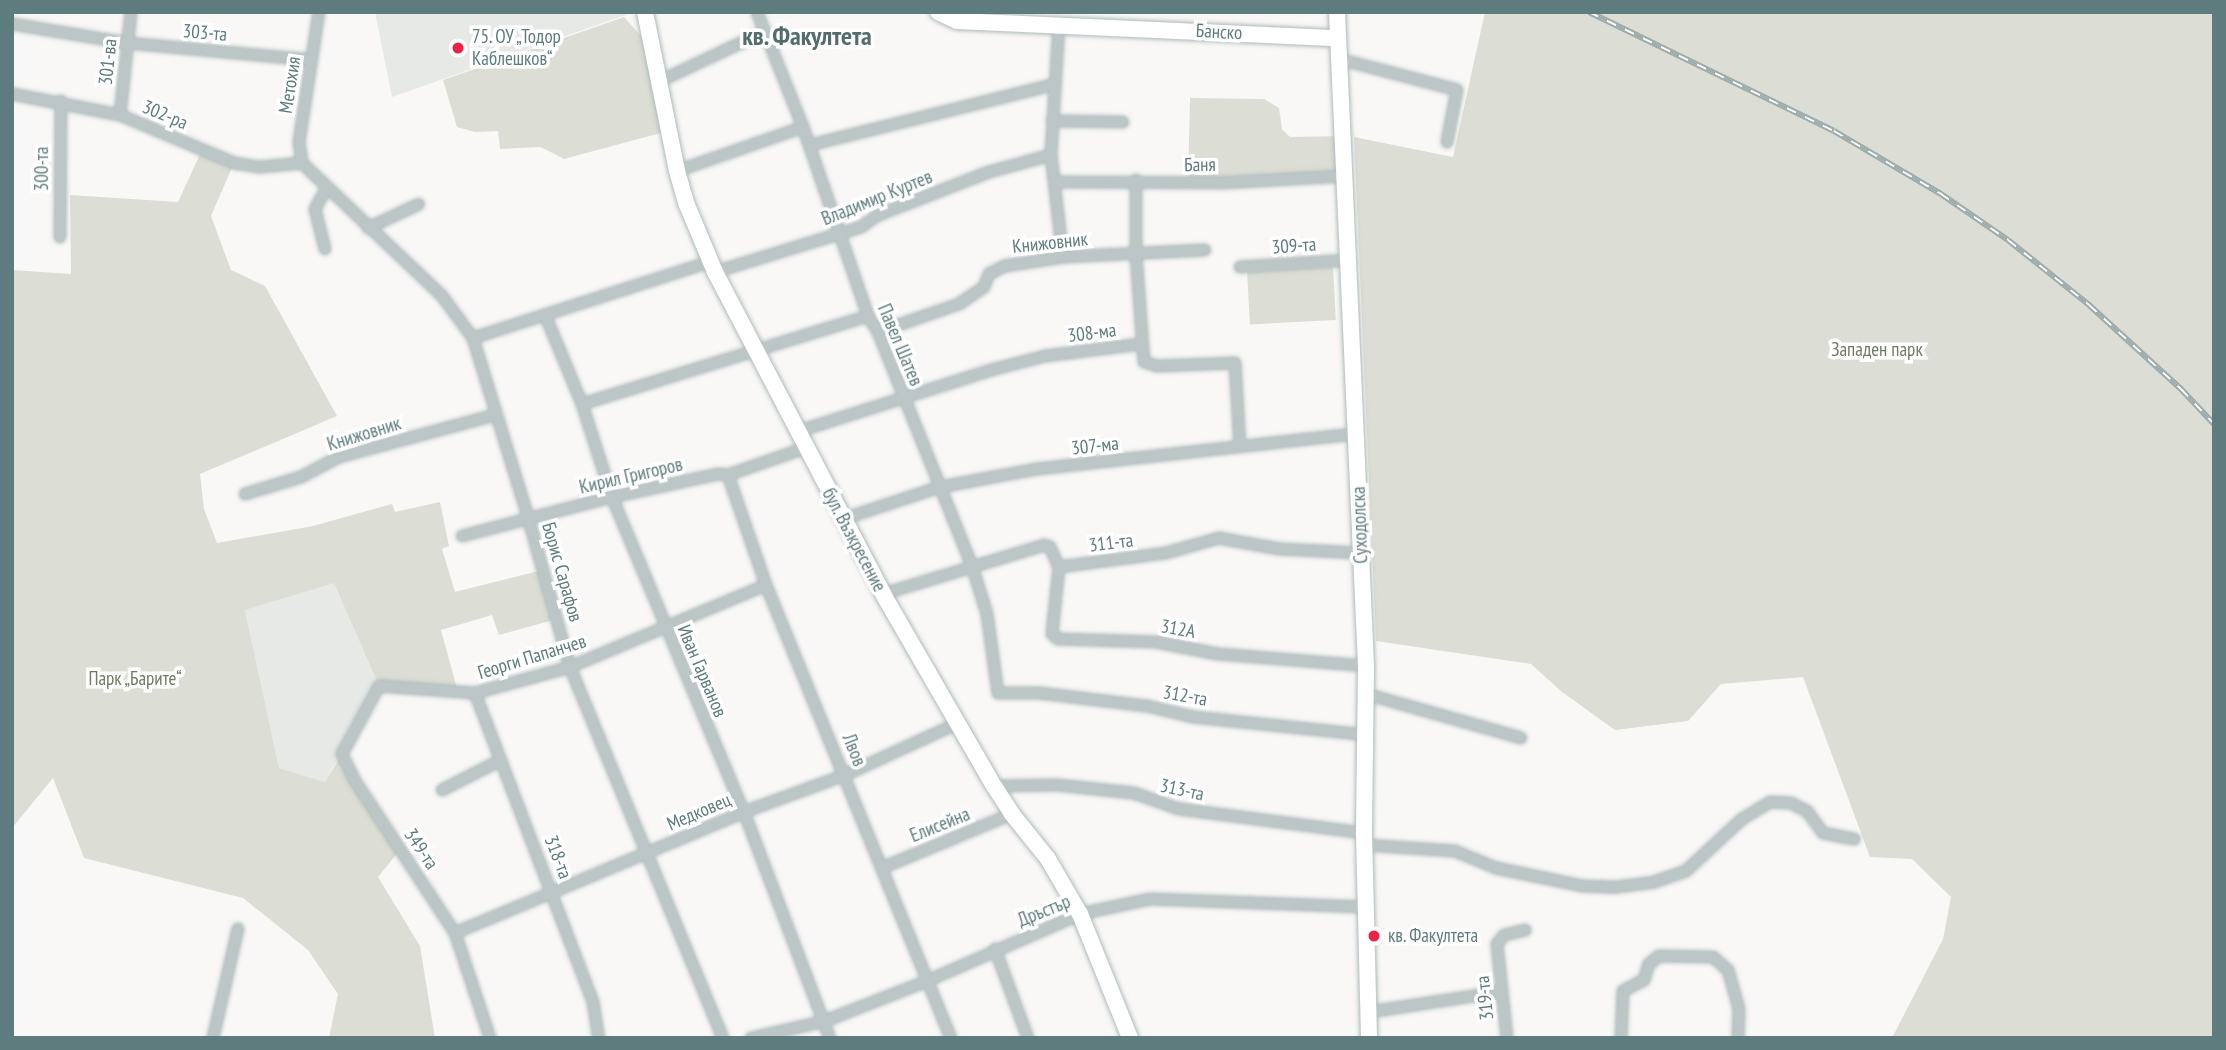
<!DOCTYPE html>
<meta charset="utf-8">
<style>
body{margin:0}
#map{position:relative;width:2226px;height:1050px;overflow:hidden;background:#f9f8f6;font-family:"PT Sans Narrow",sans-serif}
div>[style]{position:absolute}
.built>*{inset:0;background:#e7e9e7}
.green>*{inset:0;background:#dcded5;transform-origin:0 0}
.roads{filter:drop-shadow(0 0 2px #afbbbc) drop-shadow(0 0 2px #afbbbc)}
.street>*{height:10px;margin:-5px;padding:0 5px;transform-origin:5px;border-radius:5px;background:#bcc6c7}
.secondary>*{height:16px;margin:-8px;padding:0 8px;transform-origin:8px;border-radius:8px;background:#fff}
.rail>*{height:6px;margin-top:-3px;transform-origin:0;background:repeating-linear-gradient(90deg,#fff 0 10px,#9cabac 0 20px);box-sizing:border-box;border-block:2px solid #9cabac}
.dots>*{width:19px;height:19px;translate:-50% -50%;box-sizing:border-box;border:4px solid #fff;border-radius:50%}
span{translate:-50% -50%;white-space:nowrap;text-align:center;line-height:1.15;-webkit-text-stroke:7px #fff;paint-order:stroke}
.street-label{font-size:19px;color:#5e7b7d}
.poi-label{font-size:19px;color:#5e7b7d}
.left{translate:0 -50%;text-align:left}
.park-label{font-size:19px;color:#707a61}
.district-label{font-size:26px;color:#546c6d;font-weight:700}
.frame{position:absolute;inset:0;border:14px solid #5e7b7d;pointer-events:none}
</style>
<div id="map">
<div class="built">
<i style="clip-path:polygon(375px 12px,634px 12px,392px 97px)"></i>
<i style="clip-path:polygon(334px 582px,379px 686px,325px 782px,279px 768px,245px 610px)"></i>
</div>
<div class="green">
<i style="clip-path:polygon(1485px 12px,2214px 12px,2214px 1038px,1892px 1038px,1943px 939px,1951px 897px,1912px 859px,1870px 857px,1803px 677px,1721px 684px,1688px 721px,1615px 730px,1562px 692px,1531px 664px,1376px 641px,1354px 137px,1453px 157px)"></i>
<i style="clip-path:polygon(624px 17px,652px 48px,668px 131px,564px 159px,541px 147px,500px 149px,498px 131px,475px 132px,457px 127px,443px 80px)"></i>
<i style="clip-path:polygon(1190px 98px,1264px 99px,1279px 108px,1282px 129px,1290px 137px,1343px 136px,1346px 176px,1188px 183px)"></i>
<i style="clip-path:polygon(202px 150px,234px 163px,211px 216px,231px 270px,265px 286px,337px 416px,200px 474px,204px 509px,217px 543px,313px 526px,392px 504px,395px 512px,440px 502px,449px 546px,442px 549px,455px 592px,543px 570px,557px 619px,499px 635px,492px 615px,441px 630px,458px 692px,379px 686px,334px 583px,245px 610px,279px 768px,325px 782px,342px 754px,400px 850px,378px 877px,420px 946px,435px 1038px,329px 1038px,338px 994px,308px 950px,243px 898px,84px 858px,53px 778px,12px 828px,12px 270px,71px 274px,70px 195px,178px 202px)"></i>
<i style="left:1333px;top:267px;width:53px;height:86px;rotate:87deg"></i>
</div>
<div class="roads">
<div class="street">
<i style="left:757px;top:12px;width:124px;rotate:68.2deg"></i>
<i style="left:803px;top:127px;width:200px;rotate:71deg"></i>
<i style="left:868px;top:316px;width:19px;rotate:58deg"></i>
<i style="left:878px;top:332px;width:252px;rotate:68.1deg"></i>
<i style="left:972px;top:566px;width:50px;rotate:72.6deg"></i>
<i style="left:987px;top:614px;width:80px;rotate:82.1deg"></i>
<i style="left:998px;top:693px;width:41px"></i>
<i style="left:1039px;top:693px;width:109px;rotate:6.9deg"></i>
<i style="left:1147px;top:706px;width:47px;rotate:13.4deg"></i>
<i style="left:1193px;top:717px;width:174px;rotate:5.9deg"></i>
<i style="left:1059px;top:23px;width:132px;rotate:93.5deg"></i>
<i style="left:1051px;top:155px;width:103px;rotate:83.3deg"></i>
<i style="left:12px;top:24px;width:117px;rotate:9.4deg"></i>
<i style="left:127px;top:43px;width:185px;rotate:5.3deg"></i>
<i style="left:1339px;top:59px;width:122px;rotate:14.7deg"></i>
<i style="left:1457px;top:90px;width:53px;rotate:100.9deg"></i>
<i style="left:658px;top:82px;width:117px;rotate:-25.3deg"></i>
<i style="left:12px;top:94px;width:110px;rotate:11deg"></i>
<i style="left:120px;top:115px;width:124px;rotate:22.8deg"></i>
<i style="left:234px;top:163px;width:26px;rotate:9deg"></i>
<i style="left:260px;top:167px;width:42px;rotate:-5.4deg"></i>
<i style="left:120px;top:115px;width:104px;rotate:-83.9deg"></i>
<i style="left:1052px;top:121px;width:71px;rotate:0.8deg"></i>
<i style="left:810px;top:145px;width:250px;rotate:-13.9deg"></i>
<i style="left:302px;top:163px;width:193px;rotate:43.5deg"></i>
<i style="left:442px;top:296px;width:52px;rotate:53.6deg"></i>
<i style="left:473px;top:338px;width:187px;rotate:72.9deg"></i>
<i style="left:528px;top:517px;width:156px;rotate:74.4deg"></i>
<i style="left:570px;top:667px;width:401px;rotate:67.6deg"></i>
<i style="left:302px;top:163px;width:21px;rotate:-98deg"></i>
<i style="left:299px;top:142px;width:132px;rotate:-81.3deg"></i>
<i style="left:677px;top:171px;width:133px;rotate:-19.2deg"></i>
<i style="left:1136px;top:180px;width:74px;rotate:90deg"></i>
<i style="left:1136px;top:254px;width:108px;rotate:85.8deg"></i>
<i style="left:1144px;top:362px;width:14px;rotate:17deg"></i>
<i style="left:1157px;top:366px;width:78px;rotate:-2.2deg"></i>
<i style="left:1235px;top:363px;width:83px;rotate:86.6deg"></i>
<i style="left:1056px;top:182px;width:165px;rotate:0.3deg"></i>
<i style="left:1221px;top:183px;width:125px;rotate:-3.2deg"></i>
<i style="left:368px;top:228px;width:56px;rotate:-25.2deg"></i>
<i style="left:60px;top:237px;width:136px;rotate:-89.6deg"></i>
<i style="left:325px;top:249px;width:41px;rotate:-104deg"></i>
<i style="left:315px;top:209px;width:23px;rotate:-61deg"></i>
<i style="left:1240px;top:267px;width:110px;rotate:-3.6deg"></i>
<i style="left:715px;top:272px;width:153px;rotate:-17.1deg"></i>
<i style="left:861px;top:227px;width:21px;rotate:-35deg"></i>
<i style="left:878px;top:215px;width:119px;rotate:-21.2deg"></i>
<i style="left:989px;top:172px;width:64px;rotate:-15.3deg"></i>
<i style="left:546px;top:317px;width:94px;rotate:67.5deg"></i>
<i style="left:582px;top:404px;width:98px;rotate:72.1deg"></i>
<i style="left:612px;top:497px;width:342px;rotate:67.3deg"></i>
<i style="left:744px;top:812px;width:242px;rotate:69.2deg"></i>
<i style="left:878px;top:332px;width:86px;rotate:-19.1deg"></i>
<i style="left:959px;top:304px;width:30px;rotate:-34deg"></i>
<i style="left:984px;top:287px;width:14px;rotate:-69deg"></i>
<i style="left:989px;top:274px;width:18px;rotate:-27deg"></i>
<i style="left:1005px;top:266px;width:59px;rotate:-8.8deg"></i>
<i style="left:1063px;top:257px;width:142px;rotate:-2.8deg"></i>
<i style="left:473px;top:338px;width:249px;rotate:-17.8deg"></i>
<i style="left:582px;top:404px;width:299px;rotate:-17.1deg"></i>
<i style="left:796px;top:432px;width:205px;rotate:-17.6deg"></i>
<i style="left:991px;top:370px;width:56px;rotate:-14.5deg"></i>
<i style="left:1045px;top:356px;width:97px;rotate:-7.1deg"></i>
<i style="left:728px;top:475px;width:116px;rotate:70.9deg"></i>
<i style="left:766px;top:585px;width:489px;rotate:67.8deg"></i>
<i style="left:245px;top:494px;width:59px;rotate:-16.9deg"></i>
<i style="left:301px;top:477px;width:43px;rotate:-27.8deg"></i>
<i style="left:339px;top:457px;width:162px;rotate:-15.1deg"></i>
<i style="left:843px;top:519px;width:102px;rotate:-18.3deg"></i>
<i style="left:940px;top:487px;width:99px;rotate:-10.5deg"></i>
<i style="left:1037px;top:469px;width:321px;rotate:-6.3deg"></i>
<i style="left:462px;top:536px;width:155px;rotate:-14.6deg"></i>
<i style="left:612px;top:497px;width:108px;rotate:-12.2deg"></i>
<i style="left:718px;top:474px;width:10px;rotate:6deg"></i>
<i style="left:728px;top:475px;width:82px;rotate:-19.3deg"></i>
<i style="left:1059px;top:567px;width:67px;rotate:96deg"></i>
<i style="left:1052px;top:634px;width:8px;rotate:40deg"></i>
<i style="left:1058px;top:639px;width:98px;rotate:1.8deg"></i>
<i style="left:1156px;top:642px;width:63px;rotate:11deg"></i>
<i style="left:1218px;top:654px;width:148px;rotate:4.6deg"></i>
<i style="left:1059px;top:567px;width:108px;rotate:-7.5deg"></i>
<i style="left:1166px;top:553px;width:55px;rotate:-15.8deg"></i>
<i style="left:1219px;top:538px;width:61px;rotate:10.4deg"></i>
<i style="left:1279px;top:549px;width:82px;rotate:2.8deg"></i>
<i style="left:883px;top:594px;width:168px;rotate:-16.9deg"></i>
<i style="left:1044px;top:545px;width:6px;rotate:18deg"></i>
<i style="left:1050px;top:547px;width:22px;rotate:66deg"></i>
<i style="left:475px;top:693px;width:331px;rotate:69.1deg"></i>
<i style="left:593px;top:1002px;width:36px;rotate:81deg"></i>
<i style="left:1366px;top:694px;width:161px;rotate:15.8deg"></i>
<i style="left:994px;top:786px;width:63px;rotate:-0.9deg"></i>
<i style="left:1057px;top:785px;width:77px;rotate:5.9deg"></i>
<i style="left:1134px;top:793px;width:48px;rotate:19.6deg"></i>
<i style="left:1179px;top:809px;width:187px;rotate:7.4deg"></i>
<i style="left:442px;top:790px;width:66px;rotate:-27deg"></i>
<i style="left:1364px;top:845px;width:91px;rotate:3.8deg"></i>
<i style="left:1455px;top:851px;width:44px;rotate:22.5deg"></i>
<i style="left:1496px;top:868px;width:89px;rotate:11.7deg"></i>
<i style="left:1583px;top:886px;width:33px;rotate:2deg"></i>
<i style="left:1616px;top:887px;width:38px;rotate:-7deg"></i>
<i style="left:1654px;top:882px;width:34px;rotate:-19deg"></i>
<i style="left:1686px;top:871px;width:76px;rotate:-42.9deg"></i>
<i style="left:1742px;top:819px;width:33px;rotate:-31deg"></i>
<i style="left:1770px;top:802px;width:21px;rotate:3deg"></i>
<i style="left:1791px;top:803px;width:18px;rotate:27deg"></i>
<i style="left:1807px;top:811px;width:27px;rotate:54deg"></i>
<i style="left:1823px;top:833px;width:32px;rotate:11deg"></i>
<i style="left:882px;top:868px;width:141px;rotate:-22.6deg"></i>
<i style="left:455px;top:933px;width:313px;rotate:-22.7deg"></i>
<i style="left:744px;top:812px;width:108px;rotate:-20.1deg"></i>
<i style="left:845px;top:775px;width:124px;rotate:-24.7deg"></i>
<i style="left:995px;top:949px;width:95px;rotate:69.7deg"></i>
<i style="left:1369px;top:1012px;width:133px;rotate:-8.7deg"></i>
<i style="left:213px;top:1038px;width:112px;rotate:-77.1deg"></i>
<i style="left:490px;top:1038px;width:111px;rotate:-108.4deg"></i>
<i style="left:455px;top:933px;width:184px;rotate:-123.3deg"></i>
<i style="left:354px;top:779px;width:28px;rotate:-116deg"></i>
<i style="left:342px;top:754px;width:77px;rotate:-61.4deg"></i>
<i style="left:379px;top:686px;width:96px;rotate:4.2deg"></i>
<i style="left:475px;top:693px;width:98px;rotate:-15.3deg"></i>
<i style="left:570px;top:667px;width:212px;rotate:-22.7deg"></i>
<i style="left:751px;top:1038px;width:76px;rotate:-12.9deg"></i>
<i style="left:825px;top:1021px;width:110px;rotate:-21.4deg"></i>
<i style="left:927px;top:981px;width:167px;rotate:-23.6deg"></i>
<i style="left:1080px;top:914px;width:72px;rotate:-12.1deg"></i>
<i style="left:1150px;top:899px;width:216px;rotate:2.1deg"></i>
<i style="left:1507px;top:1038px;width:95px;rotate:-96.1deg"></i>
<i style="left:1497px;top:944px;width:11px;rotate:-52deg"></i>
<i style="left:1504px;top:935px;width:22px;rotate:-13deg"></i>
<i style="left:1621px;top:1038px;width:47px;rotate:-87.6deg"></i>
<i style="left:1623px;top:991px;width:24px;rotate:-28deg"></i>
<i style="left:1644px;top:980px;width:17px;rotate:-73deg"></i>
<i style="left:1649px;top:964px;width:13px;rotate:-39deg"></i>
<i style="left:1659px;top:956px;width:54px;rotate:1.1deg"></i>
<i style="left:1713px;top:957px;width:20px;rotate:41deg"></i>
<i style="left:1728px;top:970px;width:41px;rotate:74.2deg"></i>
<i style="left:1739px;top:1009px;width:29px;rotate:92deg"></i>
</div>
<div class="secondary">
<i style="left:645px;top:12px;width:162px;rotate:78.6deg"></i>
<i style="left:677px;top:171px;width:35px;rotate:74deg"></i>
<i style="left:687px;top:205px;width:73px;rotate:67.3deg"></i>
<i style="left:715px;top:272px;width:363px;rotate:62.4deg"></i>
<i style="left:883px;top:594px;width:222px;rotate:60deg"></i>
<i style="left:994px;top:786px;width:33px;rotate:57deg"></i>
<i style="left:1012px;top:814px;width:58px;rotate:51.3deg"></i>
<i style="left:1048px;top:859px;width:64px;rotate:59.8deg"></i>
<i style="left:1080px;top:914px;width:134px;rotate:68deg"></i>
<i style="left:938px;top:12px;width:21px;rotate:25deg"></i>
<i style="left:957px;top:21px;width:381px;rotate:2.6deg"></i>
<i style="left:1337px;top:12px;width:655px;rotate:87.46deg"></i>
<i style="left:1366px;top:666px;width:167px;rotate:90.7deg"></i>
<i style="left:1364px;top:833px;width:205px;rotate:88.6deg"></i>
</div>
</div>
<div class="rail">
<i style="left:1589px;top:12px;width:272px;rotate:25.9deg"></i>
<i style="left:1834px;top:131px;width:124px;rotate:30.5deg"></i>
<i style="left:1941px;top:194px;width:81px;rotate:34.5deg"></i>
<i style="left:2008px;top:240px;width:104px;rotate:38.7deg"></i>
<i style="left:2089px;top:305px;width:125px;rotate:42.4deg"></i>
<i style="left:2181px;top:389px;width:48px;rotate:46.7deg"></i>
</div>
<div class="dots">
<i style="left:458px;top:48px;background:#ed2244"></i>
<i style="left:1374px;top:936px;background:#ed2244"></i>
</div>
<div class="street-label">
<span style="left:1219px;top:32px;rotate:3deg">Банско</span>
<span style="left:205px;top:33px;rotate:5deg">303-та</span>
<span style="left:108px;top:62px;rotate:-84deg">301-ва</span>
<span style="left:290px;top:85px;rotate:-81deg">Метохия</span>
<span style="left:165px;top:115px;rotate:23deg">302-ра</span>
<span style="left:1200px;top:165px;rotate:-1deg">Баня</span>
<span style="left:42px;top:169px;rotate:-90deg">300-та</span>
<span style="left:877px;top:198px;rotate:-22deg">Владимир Куртев</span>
<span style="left:1050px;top:243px;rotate:-6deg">Книжовник</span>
<span style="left:1294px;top:246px;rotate:-4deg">309-та</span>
<span style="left:1092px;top:333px;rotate:-7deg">308-ма</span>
<span style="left:900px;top:345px;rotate:67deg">Павел Шатев</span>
<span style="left:364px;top:434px;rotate:-17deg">Книжовник</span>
<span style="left:1095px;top:446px;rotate:-6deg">307-ма</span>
<span style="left:631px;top:476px;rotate:-13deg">Кирил Григоров</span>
<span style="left:1360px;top:525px;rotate:-92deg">Суходолска</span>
<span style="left:854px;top:540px;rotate:62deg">бул. Възкресение</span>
<span style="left:1111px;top:543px;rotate:-7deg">311-та</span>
<span style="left:562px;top:572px;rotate:74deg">Борис Сарафов</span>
<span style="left:1178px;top:629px;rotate:10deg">312А</span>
<span style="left:532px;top:657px;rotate:-17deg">Георги Папанчев</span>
<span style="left:702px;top:671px;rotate:67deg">Иван Гарванов</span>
<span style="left:1185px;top:696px;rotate:10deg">312-та</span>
<span style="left:854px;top:750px;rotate:68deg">Лвов</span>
<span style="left:1182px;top:790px;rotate:12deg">313-та</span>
<span style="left:699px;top:812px;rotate:-23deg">Медковец</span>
<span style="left:940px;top:825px;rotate:-22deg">Елисейна</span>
<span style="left:421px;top:849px;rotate:56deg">349-та</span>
<span style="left:558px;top:857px;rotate:69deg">318-та</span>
<span style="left:1044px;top:911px;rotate:-22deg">Дръстър</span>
<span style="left:1485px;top:998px;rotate:-96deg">319-та</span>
</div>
<div class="poi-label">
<span class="left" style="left:472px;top:48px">75. ОУ „Тодор<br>Каблешков“</span>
<span class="left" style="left:1388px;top:936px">кв. Факултета</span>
</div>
<div class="park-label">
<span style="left:1877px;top:350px">Западен парк</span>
<span style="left:135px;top:679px">Парк „Барите“</span>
</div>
<div class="district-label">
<span style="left:807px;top:36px">кв. Факултета</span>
</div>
<div class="frame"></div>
</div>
